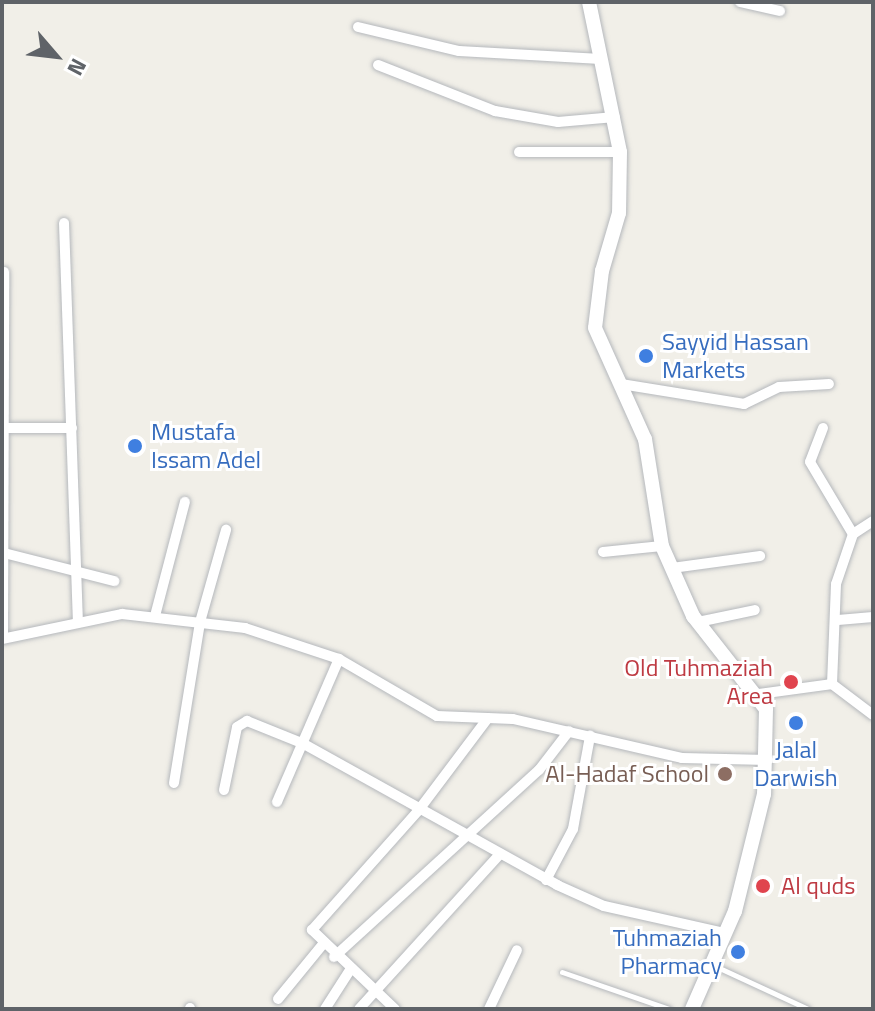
<!DOCTYPE html>
<style>
body{margin:0}
#map{position:relative;width:875px;height:1011px;overflow:hidden;background:#f1efe8;font-family:"Titillium Web",sans-serif}
div>[style]{position:absolute}
.roads{filter:drop-shadow(0 0 2px #b5b8bc) drop-shadow(0 0 2px #b5b8bc)}
.lane>*{height:5px;margin:-2.5px;padding:0 2.5px;transform-origin:2.5px;border-radius:2.5px;background:#fff}
.street>*{height:10px;margin:-5px;padding:0 5px;transform-origin:5px;border-radius:5px;background:#fff}
.secondary>*{height:14px;margin:-7px;padding:0 7px;transform-origin:7px;border-radius:7px;background:#fff}
.dots>*{width:22px;height:22px;translate:-50% -50%;box-sizing:border-box;border:4px solid #fff;border-radius:50%}
span{translate:-50% -50%;white-space:nowrap;text-align:center;line-height:1.15;-webkit-text-stroke:6px #fff;paint-order:stroke}
.shop-label{font-size:24px;color:#366cbe}
.left{translate:0 -50%;text-align:left}
.right{translate:-100% -50%;text-align:right}
.health-label{font-size:24px;color:#be3a42}
.education-label{font-size:24px;color:#785e54}
.frame{position:absolute;inset:0;border:4px solid #5f6368;pointer-events:none}
.north{position:absolute;left:16px;top:16px;width:80px;height:80px;-webkit-text-stroke:6px #fff;paint-order:stroke;rotate:118deg;font-size:22px;font-weight:700;line-height:32px;text-align:center;color:#5f6368}
.north::after{content:'';display:block;margin:auto;width:28px;height:36px;background:#5f6368;clip-path:polygon(50% 0,100% 100%,50% 72%,0 100%)}
</style>
<div id="map">
<div class="roads">
<div class="lane">
<i style="left:715px;top:966px;width:102px;rotate:24.8deg"></i>
<i style="left:562px;top:972px;width:113px;rotate:19.1deg"></i>
</div>
<div class="street">
<i style="left:740px;top:2px;width:41px;rotate:12.7deg"></i>
<i style="left:358px;top:27px;width:104px;rotate:13.4deg"></i>
<i style="left:459px;top:51px;width:142px;rotate:3.2deg"></i>
<i style="left:378px;top:65px;width:126px;rotate:21.5deg"></i>
<i style="left:495px;top:111px;width:64px;rotate:9.9deg"></i>
<i style="left:558px;top:122px;width:57px;rotate:-5deg"></i>
<i style="left:519px;top:152px;width:101px"></i>
<i style="left:64px;top:223px;width:399px;rotate:88deg"></i>
<i style="left:621px;top:384px;width:125px;rotate:9.2deg"></i>
<i style="left:744px;top:404px;width:39px;rotate:-26deg"></i>
<i style="left:779px;top:387px;width:50px;rotate:-3.4deg"></i>
<i style="left:2px;top:428px;width:70px"></i>
<i style="left:823px;top:428px;width:36px;rotate:111deg"></i>
<i style="left:810px;top:462px;width:84px;rotate:59.2deg"></i>
<i style="left:603px;top:552px;width:59px;rotate:-5.8deg"></i>
<i style="left:4px;top:553px;width:114px;rotate:14.3deg"></i>
<i style="left:672px;top:568px;width:89px;rotate:-7.8deg"></i>
<i style="left:155px;top:616px;width:118px;rotate:-75.3deg"></i>
<i style="left:838px;top:620px;width:35px;rotate:-5deg"></i>
<i style="left:698px;top:622px;width:58px;rotate:-11.9deg"></i>
<i style="left:3px;top:638px;width:366px;rotate:-89.8deg"></i>
<i style="left:2px;top:639px;width:123px;rotate:-11.8deg"></i>
<i style="left:122px;top:614px;width:124px;rotate:6.5deg"></i>
<i style="left:245px;top:628px;width:99px;rotate:18.3deg"></i>
<i style="left:339px;top:659px;width:113px;rotate:30.2deg"></i>
<i style="left:437px;top:716px;width:76px;rotate:2.3deg"></i>
<i style="left:513px;top:719px;width:173px;rotate:13deg"></i>
<i style="left:682px;top:758px;width:86px;rotate:1.3deg"></i>
<i style="left:832px;top:684px;width:100px;rotate:-87.7deg"></i>
<i style="left:836px;top:584px;width:53px;rotate:-71.2deg"></i>
<i style="left:853px;top:534px;width:24px;rotate:-33deg"></i>
<i style="left:759px;top:694px;width:74px;rotate:-7.8deg"></i>
<i style="left:832px;top:684px;width:51px;rotate:37.1deg"></i>
<i style="left:174px;top:783px;width:163px;rotate:-80.8deg"></i>
<i style="left:200px;top:622px;width:96px;rotate:-74.2deg"></i>
<i style="left:224px;top:790px;width:64px;rotate:-78.3deg"></i>
<i style="left:237px;top:727px;width:12px;rotate:-31deg"></i>
<i style="left:247px;top:721px;width:61px;rotate:22deg"></i>
<i style="left:304px;top:744px;width:290px;rotate:29.1deg"></i>
<i style="left:557px;top:885px;width:51px;rotate:24.1deg"></i>
<i style="left:604px;top:906px;width:124px;rotate:12.6deg"></i>
<i style="left:277px;top:802px;width:156px;rotate:-66.6deg"></i>
<i style="left:546px;top:880px;width:58px;rotate:-62.1deg"></i>
<i style="left:573px;top:829px;width:95px;rotate:-79.6deg"></i>
<i style="left:334px;top:957px;width:277px;rotate:-42.4deg"></i>
<i style="left:539px;top:770px;width:49px;rotate:-52.4deg"></i>
<i style="left:278px;top:999px;width:71px;rotate:-50.7deg"></i>
<i style="left:190px;top:1008px;width:1px;rotate:90deg"></i>
<i style="left:325px;top:1009px;width:46px;rotate:-57.3deg"></i>
<i style="left:359px;top:1009px;width:208px;rotate:-47.7deg"></i>
<i style="left:395px;top:1009px;width:115px;rotate:-136.4deg"></i>
<i style="left:312px;top:930px;width:159px;rotate:-48.3deg"></i>
<i style="left:418px;top:811px;width:116px;rotate:-53deg"></i>
<i style="left:489px;top:1009px;width:65px;rotate:-64.6deg"></i>
</div>
<div class="secondary">
<i style="left:589px;top:2px;width:153px;rotate:78.3deg"></i>
<i style="left:620px;top:152px;width:61px;rotate:90.9deg"></i>
<i style="left:619px;top:213px;width:60px;rotate:106.3deg"></i>
<i style="left:602px;top:271px;width:57px;rotate:97deg"></i>
<i style="left:595px;top:328px;width:122px;rotate:65.8deg"></i>
<i style="left:645px;top:439px;width:108px;rotate:81deg"></i>
<i style="left:662px;top:546px;width:77px;rotate:66.1deg"></i>
<i style="left:693px;top:616px;width:118px;rotate:51.9deg"></i>
<i style="left:766px;top:709px;width:85px;rotate:91.3deg"></i>
<i style="left:764px;top:794px;width:121px;rotate:103.9deg"></i>
<i style="left:735px;top:911px;width:107px;rotate:113.7deg"></i>
</div>
</div>
<div class="dots">
<i style="left:646px;top:356px;background:#3f7fe0"></i>
<i style="left:135px;top:446px;background:#3f7fe0"></i>
<i style="left:791px;top:682px;background:#e0444e"></i>
<i style="left:796px;top:723px;background:#3f7fe0"></i>
<i style="left:725px;top:774px;background:#8d6e63"></i>
<i style="left:763px;top:886px;background:#e0444e"></i>
<i style="left:738px;top:952px;background:#3f7fe0"></i>
</div>
<div class="shop-label">
<span class="left" style="left:662px;top:356px">Sayyid Hassan<br>Markets</span>
<span class="left" style="left:151px;top:446px">Mustafa<br>Issam Adel</span>
<span style="left:796px;top:764px">Jalal<br>Darwish</span>
<span class="right" style="left:722px;top:952px">Tuhmaziah<br>Pharmacy</span>
</div>
<div class="health-label">
<span class="right" style="left:773px;top:682px">Old Tuhmaziah<br>Area</span>
<span class="left" style="left:781px;top:886px">Al quds</span>
</div>
<div class="education-label">
<span class="right" style="left:709px;top:774px">Al-Hadaf School</span>
</div>
<div class="frame"></div>
<div class="north">N</div>
</div>
